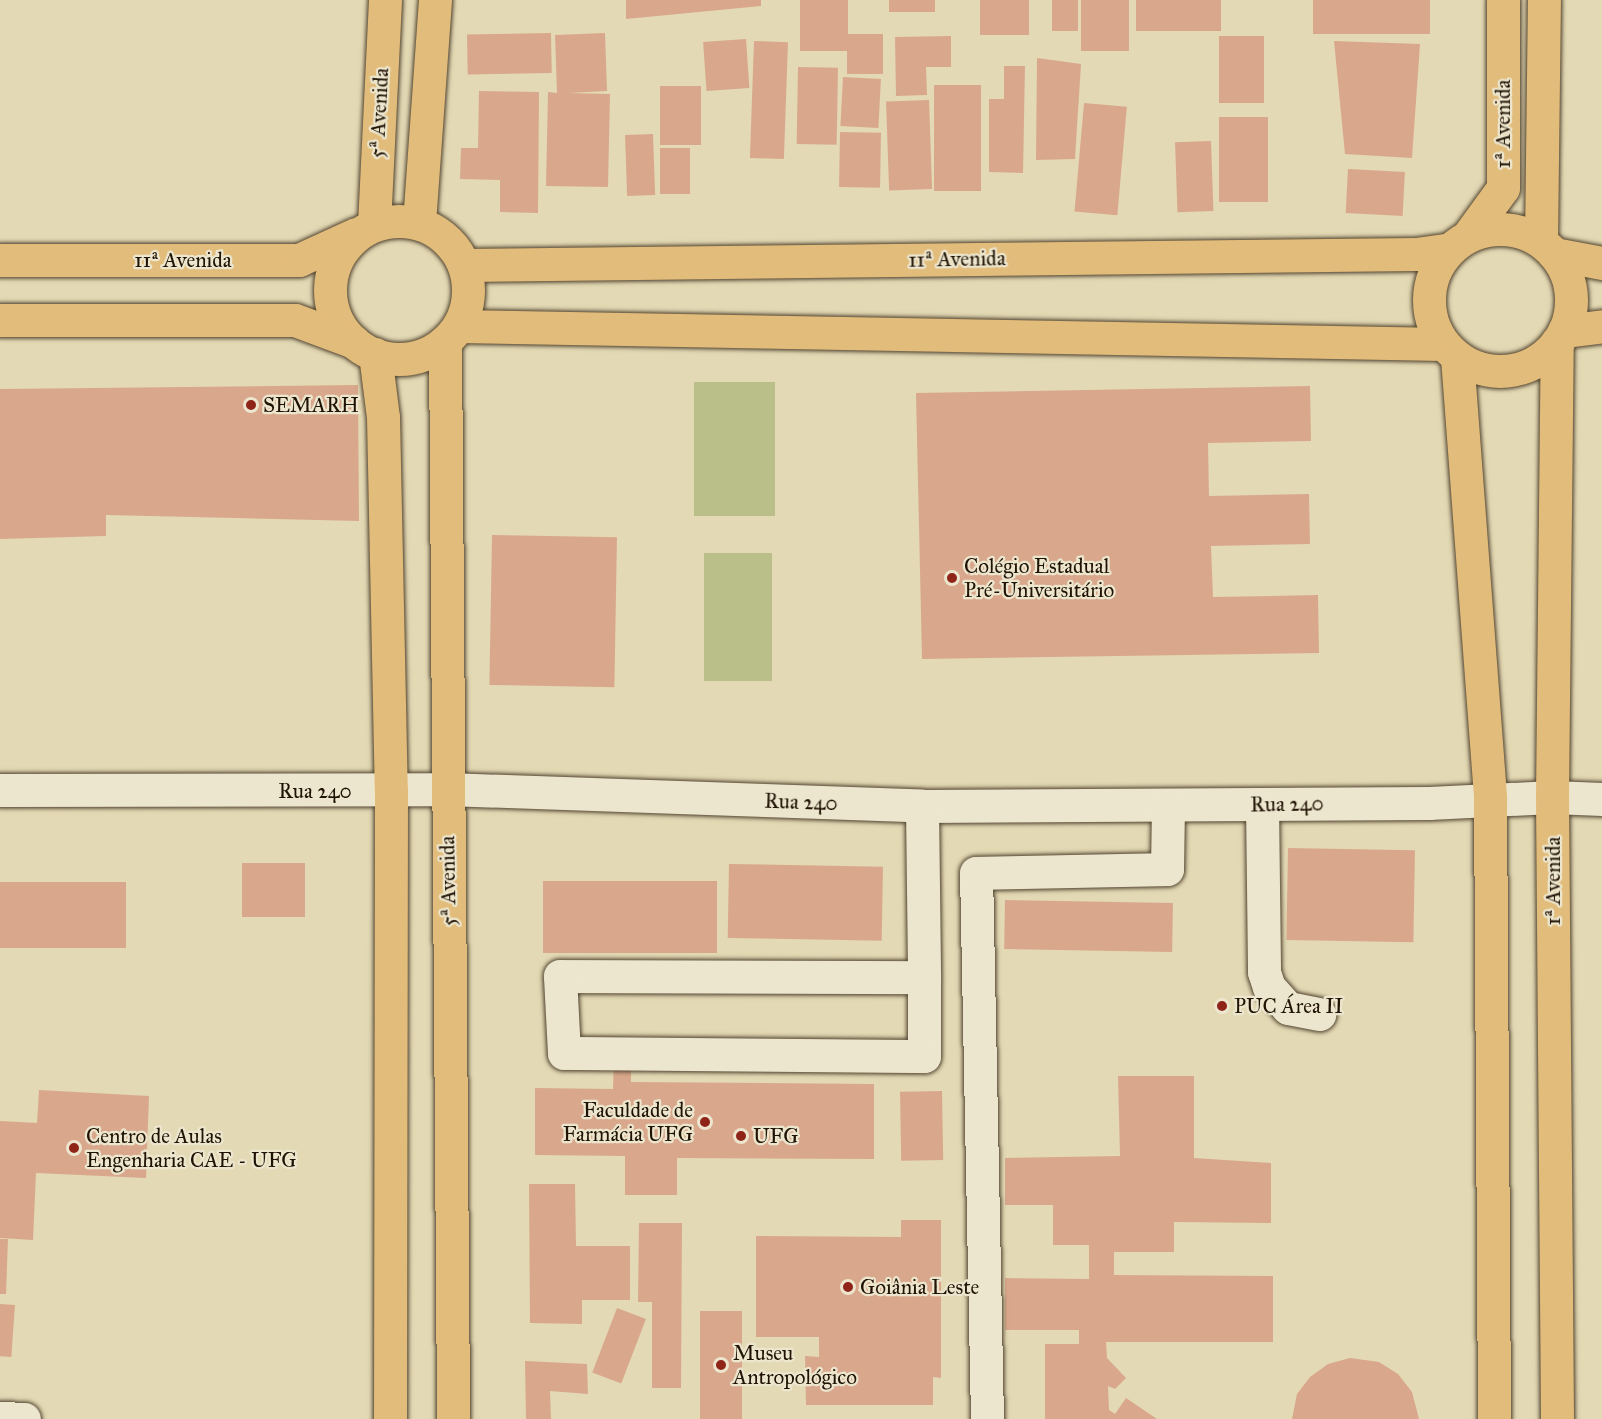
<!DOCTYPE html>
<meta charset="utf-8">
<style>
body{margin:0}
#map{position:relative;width:1602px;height:1419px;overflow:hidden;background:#e3d9b4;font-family:"IM FELL Great Primer",serif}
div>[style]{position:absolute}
.green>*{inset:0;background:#babe89;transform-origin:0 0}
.building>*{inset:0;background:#d9a88c;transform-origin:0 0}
.roads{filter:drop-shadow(0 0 2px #524430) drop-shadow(0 0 2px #524430)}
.minor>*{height:33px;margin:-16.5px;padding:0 16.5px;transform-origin:16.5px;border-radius:16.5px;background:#ede6ce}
.major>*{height:33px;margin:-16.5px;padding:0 16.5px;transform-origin:16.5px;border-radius:16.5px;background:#e2bc7a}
.major>.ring{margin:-16.5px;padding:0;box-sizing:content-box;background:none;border:33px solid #e2bc7a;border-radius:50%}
.dots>*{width:16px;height:16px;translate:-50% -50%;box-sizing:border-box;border:3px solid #ede6ce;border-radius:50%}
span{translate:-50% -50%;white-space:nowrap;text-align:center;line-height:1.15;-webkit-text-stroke:4.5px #ede6ce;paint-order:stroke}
.street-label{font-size:21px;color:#211304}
.poi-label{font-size:21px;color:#211304}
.left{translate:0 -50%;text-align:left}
.right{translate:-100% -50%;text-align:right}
</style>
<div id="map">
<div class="green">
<i style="left:694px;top:382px;width:81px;height:134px"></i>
<i style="left:704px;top:553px;width:68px;height:128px"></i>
</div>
<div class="building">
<i style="clip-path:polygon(626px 0,761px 0,761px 6px,626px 19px)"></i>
<i style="left:800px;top:0;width:48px;height:51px"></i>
<i style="left:889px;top:0;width:46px;height:12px"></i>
<i style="left:980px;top:0;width:49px;height:35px"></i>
<i style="left:1052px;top:0;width:26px;height:31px"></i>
<i style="left:1081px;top:0;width:48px;height:51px"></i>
<i style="left:1136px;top:0;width:85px;height:31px"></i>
<i style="left:1313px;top:0;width:117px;height:34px"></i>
<i style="left:551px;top:33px;width:40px;height:84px;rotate:89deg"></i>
<i style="clip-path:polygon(605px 33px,607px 91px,569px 93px,610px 94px,608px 187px,546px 186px,548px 92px,557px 93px,555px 35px)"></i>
<i style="left:847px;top:34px;width:36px;height:40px"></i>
<i style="clip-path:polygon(951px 36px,951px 67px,926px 67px,927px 95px,896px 96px,895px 37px)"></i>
<i style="left:1264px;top:36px;width:67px;height:45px;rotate:90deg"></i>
<i style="left:746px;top:39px;width:49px;height:43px;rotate:86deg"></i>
<i style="left:754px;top:41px;width:34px;height:117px;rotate:2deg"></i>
<i style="clip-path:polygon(1334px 41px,1420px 44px,1412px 158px,1345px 154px)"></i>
<i style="clip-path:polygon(1037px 58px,1081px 64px,1075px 159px,1036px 160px)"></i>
<i style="clip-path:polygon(1004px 66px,1025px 66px,1023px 173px,989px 172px,989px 99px,1004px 99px)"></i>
<i style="left:798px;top:67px;width:40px;height:77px;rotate:1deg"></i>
<i style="left:843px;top:77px;width:38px;height:49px;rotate:3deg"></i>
<i style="left:934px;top:85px;width:47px;height:106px"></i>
<i style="left:660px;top:86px;width:41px;height:59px"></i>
<i style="clip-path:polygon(479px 91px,539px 92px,538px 213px,500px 212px,500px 180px,460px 179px,461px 148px,478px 148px)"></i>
<i style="left:929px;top:100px;width:89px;height:43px;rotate:88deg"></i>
<i style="left:1084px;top:103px;width:43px;height:109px;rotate:5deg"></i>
<i style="left:1219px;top:117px;width:49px;height:85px"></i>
<i style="left:840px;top:132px;width:41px;height:55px;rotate:1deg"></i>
<i style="left:653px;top:134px;width:61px;height:28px;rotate:88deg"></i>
<i style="left:1211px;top:141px;width:70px;height:36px;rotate:88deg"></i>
<i style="left:660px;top:148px;width:30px;height:46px"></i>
<i style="left:1348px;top:169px;width:57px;height:44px;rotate:3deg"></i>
<i style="clip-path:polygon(358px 385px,359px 521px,106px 515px,106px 536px,0 539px,0 389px)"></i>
<i style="clip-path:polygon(1310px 386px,1311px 441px,1208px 443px,1209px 496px,1309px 494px,1310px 544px,1211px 546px,1213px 597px,1318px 595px,1319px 653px,922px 659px,916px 393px)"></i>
<i style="left:492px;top:535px;width:125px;height:150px;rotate:1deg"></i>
<i style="left:1288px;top:848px;width:127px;height:92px;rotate:1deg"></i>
<i style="left:242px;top:863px;width:63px;height:54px"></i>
<i style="left:729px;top:864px;width:154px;height:74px;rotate:1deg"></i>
<i style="left:717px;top:881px;width:72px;height:174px;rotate:90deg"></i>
<i style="left:0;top:882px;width:126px;height:66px"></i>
<i style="left:1005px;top:900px;width:168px;height:49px;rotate:1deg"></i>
<i style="clip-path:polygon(614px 1058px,631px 1059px,631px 1082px,874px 1084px,874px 1159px,677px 1158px,677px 1195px,625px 1195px,625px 1156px,535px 1155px,535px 1088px,613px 1089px)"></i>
<i style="clip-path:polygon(1118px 1076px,1194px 1076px,1194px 1158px,1271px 1163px,1271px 1223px,1174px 1222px,1174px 1252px,1114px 1252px,1114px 1275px,1273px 1276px,1273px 1342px,1106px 1342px,1107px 1358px,1126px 1378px,1115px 1389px,1108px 1386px,1109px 1410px,1115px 1414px,1126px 1398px,1157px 1419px,1045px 1419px,1045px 1344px,1079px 1344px,1079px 1330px,1005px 1330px,1005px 1278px,1089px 1279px,1089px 1245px,1053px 1245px,1053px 1205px,1005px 1205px,1005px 1158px,1120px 1156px)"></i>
<i style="clip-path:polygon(39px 1090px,149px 1096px,146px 1178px,36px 1173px,33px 1240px,0 1238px,0 1121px,37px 1123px)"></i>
<i style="left:942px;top:1091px;width:69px;height:42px;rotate:89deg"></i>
<i style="clip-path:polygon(529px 1184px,575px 1184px,576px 1246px,630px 1246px,630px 1300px,582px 1300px,582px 1324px,530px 1323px)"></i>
<i style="clip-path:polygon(901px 1220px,941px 1220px,941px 1378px,933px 1377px,933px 1405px,806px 1405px,805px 1356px,819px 1357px,819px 1337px,756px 1337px,756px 1236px,901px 1237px)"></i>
<i style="clip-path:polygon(639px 1223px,682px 1223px,681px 1388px,652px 1388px,652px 1302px,638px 1302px)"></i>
<i style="clip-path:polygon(0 1239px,8px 1239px,6px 1294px,0 1294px)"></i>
<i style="left:0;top:1304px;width:15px;height:52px;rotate:4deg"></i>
<i style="left:617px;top:1308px;width:31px;height:69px;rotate:21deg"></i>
<i style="left:700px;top:1311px;width:42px;height:108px"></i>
<i style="clip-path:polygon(1350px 1358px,1379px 1362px,1398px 1374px,1412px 1392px,1419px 1419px,1292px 1419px,1297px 1394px,1310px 1377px,1328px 1364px)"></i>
<i style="clip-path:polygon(525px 1361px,587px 1364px,588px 1394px,550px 1391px,551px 1419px,526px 1419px)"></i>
</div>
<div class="roads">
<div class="minor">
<i style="left:0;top:790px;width:447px;rotate:-0.1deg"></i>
<i style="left:447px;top:789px;width:475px;rotate:2deg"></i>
<i style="left:922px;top:806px;width:507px;rotate:-0.34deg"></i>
<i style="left:1429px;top:803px;width:123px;rotate:-2.8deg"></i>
<i style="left:1552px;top:797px;width:50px;rotate:2.3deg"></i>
<i style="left:1262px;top:804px;width:168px;rotate:89.3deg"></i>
<i style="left:1264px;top:972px;width:16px;rotate:72deg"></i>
<i style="left:1269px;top:987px;width:28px;rotate:48deg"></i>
<i style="left:1288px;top:1008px;width:32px;rotate:11deg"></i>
<i style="left:922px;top:806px;width:171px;rotate:89.3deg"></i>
<i style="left:560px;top:976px;width:364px;rotate:0.2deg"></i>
<i style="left:924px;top:977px;width:79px;rotate:90deg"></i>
<i style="left:924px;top:1056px;width:360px;rotate:-179.5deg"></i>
<i style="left:564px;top:1053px;width:77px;rotate:-93deg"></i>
<i style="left:0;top:1418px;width:24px;rotate:2deg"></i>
<i style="left:987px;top:1419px;width:546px;rotate:-91.15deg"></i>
<i style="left:976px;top:873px;width:191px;rotate:-1.2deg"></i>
<i style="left:1167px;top:869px;width:64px;rotate:-89.1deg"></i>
</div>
<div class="major">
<i class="ring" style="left:330px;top:221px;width:105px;height:105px"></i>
<i style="left:419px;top:223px;width:224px;rotate:-85.9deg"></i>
<i style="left:374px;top:225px;width:225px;rotate:-87.2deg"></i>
<i class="ring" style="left:1429px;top:229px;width:109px;height:109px"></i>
<i style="left:1468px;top:236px;width:59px;rotate:-53.9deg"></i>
<i style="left:1503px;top:188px;width:188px;rotate:-90deg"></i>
<i style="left:1541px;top:241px;width:241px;rotate:-89.3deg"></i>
<i style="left:1554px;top:254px;width:49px;rotate:10.6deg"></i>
<i style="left:0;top:260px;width:299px"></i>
<i style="left:299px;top:260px;width:63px;rotate:-24.5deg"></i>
<i style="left:464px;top:265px;width:952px;rotate:-0.66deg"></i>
<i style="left:1416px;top:254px;width:34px;rotate:-8deg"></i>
<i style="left:0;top:320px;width:295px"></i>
<i style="left:295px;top:320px;width:63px;rotate:20.4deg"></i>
<i style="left:459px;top:326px;width:984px;rotate:1.05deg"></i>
<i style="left:1564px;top:331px;width:38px;rotate:-7deg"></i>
<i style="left:445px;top:342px;width:1077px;rotate:89.57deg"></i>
<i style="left:375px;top:354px;width:64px;rotate:82.8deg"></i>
<i style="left:383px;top:417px;width:373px;rotate:88.8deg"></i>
<i style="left:391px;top:790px;width:629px;rotate:90.09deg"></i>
<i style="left:1457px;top:357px;width:441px;rotate:85.7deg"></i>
<i style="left:1490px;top:797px;width:622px;rotate:89.63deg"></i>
<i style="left:1557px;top:1419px;width:622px;rotate:-90.46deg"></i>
<i style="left:1552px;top:797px;width:455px;rotate:-89.4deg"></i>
</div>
</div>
<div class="dots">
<i style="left:251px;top:405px;background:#8f2418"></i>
<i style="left:952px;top:578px;background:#8f2418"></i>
<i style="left:1222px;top:1006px;background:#8f2418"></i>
<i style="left:705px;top:1122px;background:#8f2418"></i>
<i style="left:741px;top:1136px;background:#8f2418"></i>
<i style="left:74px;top:1148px;background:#8f2418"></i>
<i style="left:848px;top:1287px;background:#8f2418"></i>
<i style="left:721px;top:1365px;background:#8f2418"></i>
</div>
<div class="street-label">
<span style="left:379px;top:113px;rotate:-87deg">5ª Avenida</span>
<span style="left:1503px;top:124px;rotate:-90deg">1ª Avenida</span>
<span style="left:957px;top:259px;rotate:-1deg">11ª Avenida</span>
<span style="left:183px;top:260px">11ª Avenida</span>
<span style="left:315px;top:791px">Rua 240</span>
<span style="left:801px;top:802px;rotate:2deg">Rua 240</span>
<span style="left:1287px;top:804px;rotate:-1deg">Rua 240</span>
<span style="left:448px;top:881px;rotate:-91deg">5ª Avenida</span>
<span style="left:1553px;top:881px;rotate:-90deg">1ª Avenida</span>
</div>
<div class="poi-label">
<span class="left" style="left:263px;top:405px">SEMARH</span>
<span class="left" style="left:964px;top:578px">Colégio Estadual<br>Pré-Universitário</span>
<span class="left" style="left:1234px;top:1006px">PUC Área II</span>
<span class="right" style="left:693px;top:1122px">Faculdade de<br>Farmácia UFG</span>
<span class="left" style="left:86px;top:1148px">Centro de Aulas<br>Engenharia CAE - UFG</span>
<span class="left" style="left:753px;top:1136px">UFG</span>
<span class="left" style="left:860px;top:1287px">Goiânia Leste</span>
<span class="left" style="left:733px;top:1365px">Museu<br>Antropológico</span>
</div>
</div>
